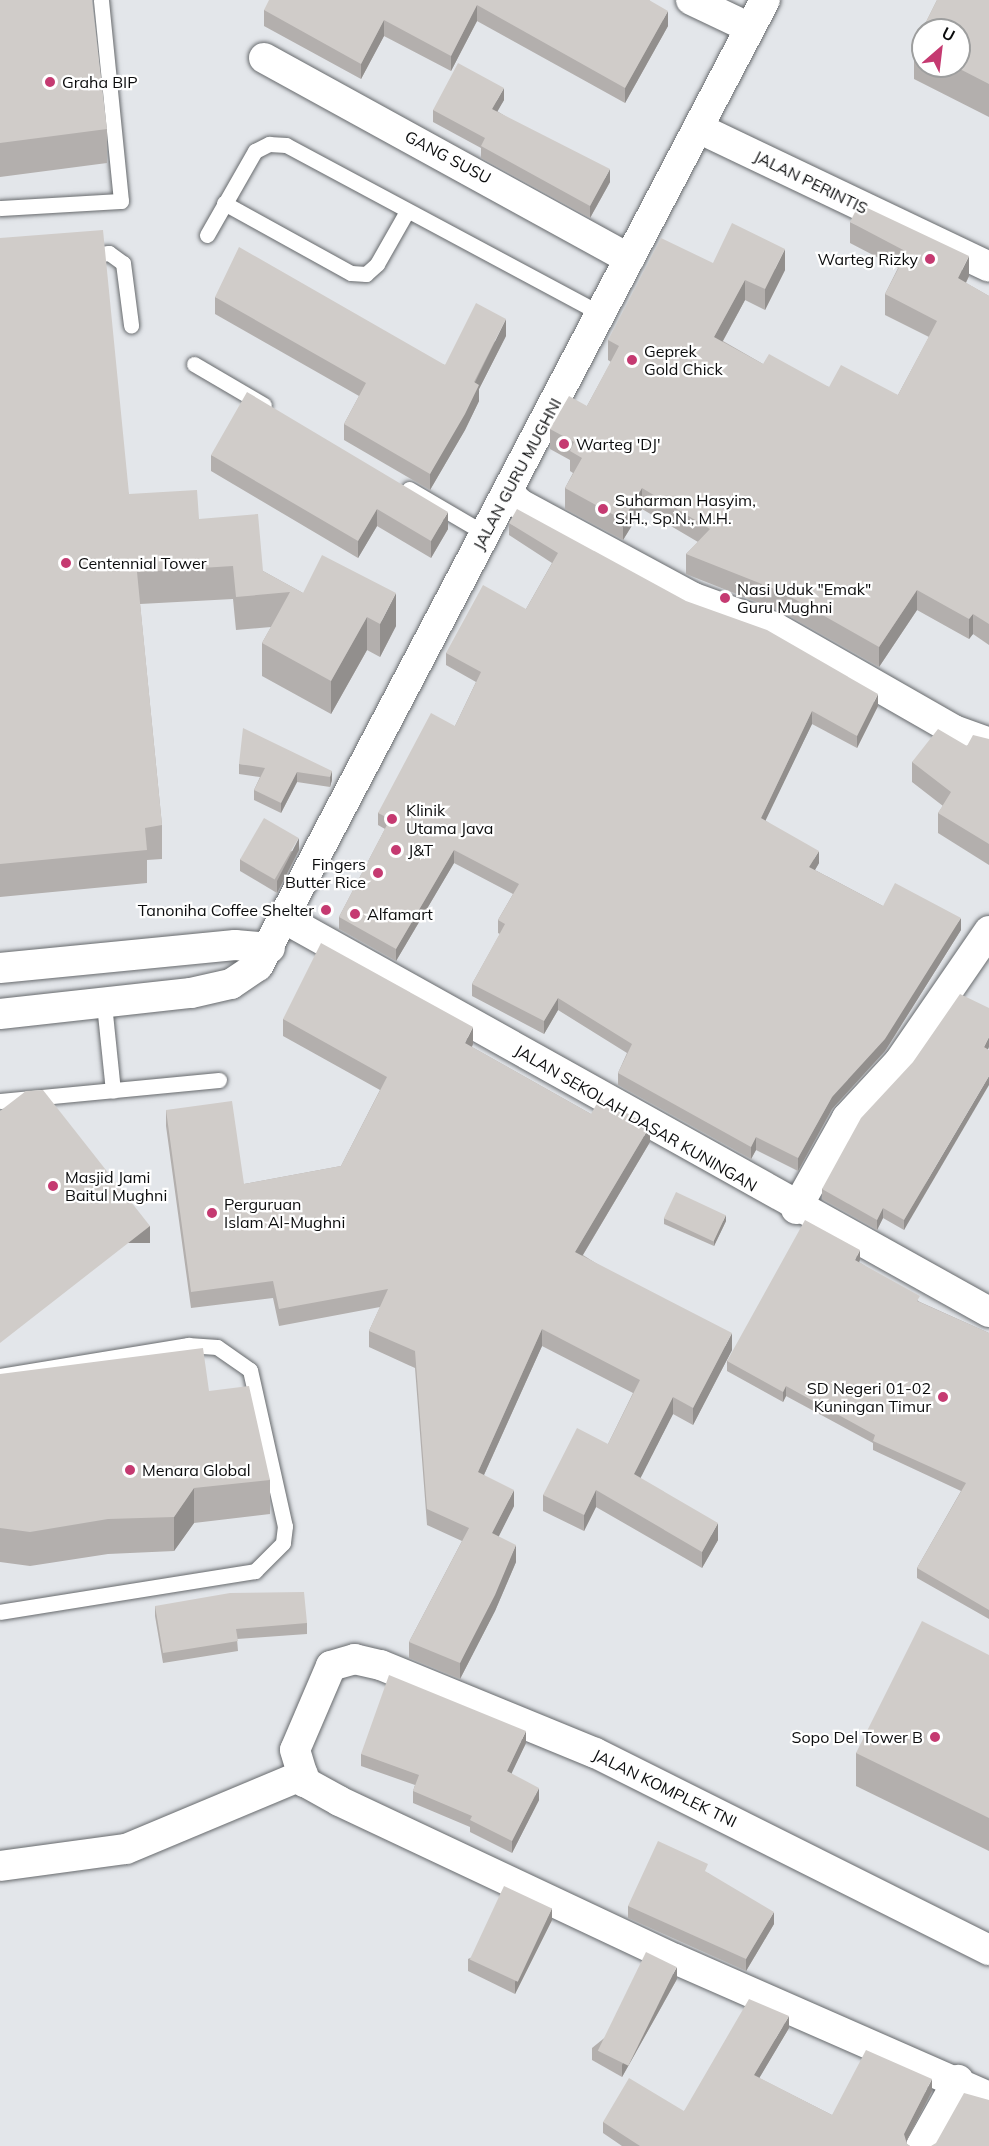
<!DOCTYPE html>
<style>
body{margin:0}
#map{position:relative;width:989px;height:2146px;overflow:hidden;background:#e3e6ea;font-family:Mulish,sans-serif}
div>[style]{position:absolute}
.roads{filter:drop-shadow(0 0 2px #676a6d) drop-shadow(0 0 2px #676a6d)}
.lane>*{height:15px;margin:-7.5px;padding:0 7.5px;transform-origin:7.5px;border-radius:7.5px;background:#fff}
.street>*{height:30px;margin:-15px;padding:0 15px;transform-origin:15px;border-radius:15px;background:#fff}
.wall>*{inset:0;background:#b3afad}
.shaded-wall>*{inset:0;background:#928f8d;transform-origin:0 0}
.building>*{inset:0;background:#d0ccc9;transform-origin:0 0}
.dots>*{width:16px;height:16px;translate:-50% -50%;box-sizing:border-box;border:3px solid #fff;border-radius:50%}
span{translate:-50% -50%;white-space:nowrap;text-align:center;line-height:1.15;-webkit-text-stroke:4.5px #fff;paint-order:stroke}
.poi-label{font-size:16px;color:#0b0c0d}
.left{translate:0 -50%;text-align:left}
.right{translate:-100% -50%;text-align:right}
.street-label{font-size:16px;color:#0b0c0d}
.north{position:absolute;left:911px;top:18px;width:60px;height:60px;box-sizing:border-box;background:#fff;border:2px solid #9d9e9e;border-radius:50%;rotate:28deg;font-size:16px;font-weight:700;line-height:24px;text-align:center;color:#0b0c0d}
.north::after{content:'';display:block;margin:auto;width:21px;height:27px;background:#c53a71;clip-path:polygon(50% 0,100% 100%,50% 72%,0 100%)}
</style>
<div id="map">
<div class="roads">
<div class="lane">
<i style="left:224px;top:203px;width:145px;rotate:28.9deg"></i>
<i style="left:351px;top:273px;width:15px;rotate:4deg"></i>
<i style="left:366px;top:274px;width:15px;rotate:-42deg"></i>
<i style="left:377px;top:264px;width:59px;rotate:-60.4deg"></i>
<i style="left:0;top:208px;width:121px;rotate:-3.3deg"></i>
<i style="left:121px;top:201px;width:202px;rotate:-95.7deg"></i>
<i style="left:207px;top:235px;width:97px;rotate:-60.3deg"></i>
<i style="left:255px;top:151px;width:16px;rotate:-27deg"></i>
<i style="left:269px;top:144px;width:17px;rotate:3deg"></i>
<i style="left:286px;top:145px;width:357px;rotate:28.2deg"></i>
<i style="left:84px;top:256px;width:25px;rotate:-7deg"></i>
<i style="left:109px;top:253px;width:17px;rotate:36deg"></i>
<i style="left:123px;top:263px;width:63px;rotate:82.6deg"></i>
<i style="left:194px;top:364px;width:81px;rotate:30.4deg"></i>
<i style="left:409px;top:489px;width:89px;rotate:30.3deg"></i>
<i style="left:104px;top:1004px;width:87px;rotate:84.1deg"></i>
<i style="left:0;top:1101px;width:220px;rotate:-5.5deg"></i>
<i style="left:0;top:1376px;width:191px;rotate:-9.4deg"></i>
<i style="left:188px;top:1345px;width:29px;rotate:4deg"></i>
<i style="left:217px;top:1347px;width:40px;rotate:34.9deg"></i>
<i style="left:250px;top:1370px;width:160px;rotate:77.4deg"></i>
<i style="left:285px;top:1526px;width:17px;rotate:97deg"></i>
<i style="left:283px;top:1543px;width:40px;rotate:135deg"></i>
<i style="left:255px;top:1571px;width:258px;rotate:170.9deg"></i>
</div>
<div class="street">
<i style="left:691px;top:0;width:65px;rotate:25.4deg"></i>
<i style="left:264px;top:58px;width:417px;rotate:28.8deg"></i>
<i style="left:698px;top:128px;width:322px;rotate:25.5deg"></i>
<i style="left:508px;top:492px;width:17px;rotate:45deg"></i>
<i style="left:520px;top:504px;width:198px;rotate:28.4deg"></i>
<i style="left:694px;top:598px;width:85px;rotate:19.9deg"></i>
<i style="left:774px;top:627px;width:207px;rotate:29.8deg"></i>
<i style="left:954px;top:730px;width:37px;rotate:20deg"></i>
<i style="left:285px;top:919px;width:806px;rotate:29.17deg"></i>
<i style="left:0;top:968px;width:236px;rotate:-5.6deg"></i>
<i style="left:235px;top:945px;width:35px;rotate:5deg"></i>
<i style="left:0;top:1014px;width:192px;rotate:-6.3deg"></i>
<i style="left:191px;top:993px;width:41px;rotate:-12.7deg"></i>
<i style="left:231px;top:984px;width:32px;rotate:-34deg"></i>
<i style="left:258px;top:966px;width:1091px;rotate:-62.31deg"></i>
<i style="left:796px;top:1209px;width:104px;rotate:-60.7deg"></i>
<i style="left:847px;top:1118px;width:76px;rotate:-47.1deg"></i>
<i style="left:899px;top:1062px;width:159px;rotate:-55.5deg"></i>
<i style="left:0;top:1866px;width:127px;rotate:-7.7deg"></i>
<i style="left:126px;top:1849px;width:192px;rotate:-22.7deg"></i>
<i style="left:989px;top:1950px;width:441px;rotate:-153.4deg"></i>
<i style="left:595px;top:1753px;width:232px;rotate:-157.7deg"></i>
<i style="left:380px;top:1665px;width:26px;rotate:-167deg"></i>
<i style="left:355px;top:1659px;width:25px;rotate:164deg"></i>
<i style="left:331px;top:1666px;width:91px;rotate:113.2deg"></i>
<i style="left:295px;top:1750px;width:34px;rotate:73deg"></i>
<i style="left:305px;top:1782px;width:39px;rotate:29deg"></i>
<i style="left:339px;top:1801px;width:371px;rotate:25.2deg"></i>
<i style="left:675px;top:1959px;width:343px;rotate:23.7deg"></i>
<i style="left:921px;top:2146px;width:76px;rotate:-60.7deg"></i>
</div>
</div>
<div class="wall">
<i style="clip-path:polygon(0 0,107px 129px,107px 163px,0 177px)"></i>
<i style="clip-path:polygon(649px 0,668px 26px,625px 103px,477px 21px,451px 71px,384px 36px,361px 79px,264px 26px,264px 10px)"></i>
<i style="clip-path:polygon(evenodd,937px 0,989px 0,989px 117px,914px 79px,914px 46px,937px 0,923px 30px,959px 30px,959px 66px,923px 66px,923px 30px)"></i>
<i style="clip-path:polygon(504px 100px,497px 111px,610px 182px,590px 218px,481px 158px,481px 148px,433px 122px,433px 110px)"></i>
<i style="clip-path:polygon(850px 222px,969px 276px,966px 283px,989px 296px,989px 645px,973px 634px,969px 639px,917px 610px,879px 667px,782px 612px,686px 574px,686px 554px,698px 542px,642px 509px,623px 540px,565px 509px,565px 488px,573px 473px,570px 471px,570px 460px,550px 449px,550px 429px,587px 406px,611px 362px,608px 360px,608px 340px,713px 263px,785px 270px,765px 310px,745px 300px,723px 341px,763px 364px,829px 387px,898px 395px,929px 337px,885px 315px,885px 294px,898px 268px,850px 243px)"></i>
<i style="clip-path:polygon(0 238px,129px 494px,199px 519px,263px 571px,303px 593px,396px 626px,380px 657px,367px 650px,331px 714px,262px 676px,262px 643px,271px 627px,236px 630px,233px 599px,140px 604px,162px 825px,162px 859px,147px 860px,147px 883px,0 897px)"></i>
<i style="clip-path:polygon(215px 297px,445px 365px,506px 336px,479px 389px,479px 401px,465px 430px,430px 490px,344px 440px,344px 424px,359px 396px,215px 314px)"></i>
<i style="clip-path:polygon(211px 455px,448px 529px,431px 558px,377px 526px,358px 558px,211px 471px)"></i>
<i style="clip-path:polygon(509px 523px,878px 706px,857px 748px,812px 724px,765px 820px,819px 863px,815px 870px,883px 906px,961px 930px,885px 1051px,832px 1109px,798px 1171px,756px 1150px,751px 1159px,618px 1085px,618px 1073px,627px 1053px,558px 1010px,544px 1034px,472px 996px,472px 984px,500px 934px,498px 933px,498px 920px,513px 894px,454px 863px,396px 961px,339px 929px,339px 917px,385px 829px,378px 825px,378px 813px,455px 726px,476px 682px,446px 665px,446px 653px,526px 609px,552px 563px,509px 535px)"></i>
<i style="clip-path:polygon(989px 739px,989px 865px,938px 833px,938px 813px,943px 806px,912px 782px,912px 762px)"></i>
<i style="clip-path:polygon(239px 764px,332px 771px,332px 780px,330px 787px,297px 782px,281px 813px,254px 800px,254px 790px,260px 777px,239px 774px)"></i>
<i style="clip-path:polygon(299px 850px,277px 893px,240px 871px,240px 859px)"></i>
<i style="clip-path:polygon(283px 1019px,473px 1044px,472px 1047px,591px 1114px,650px 1142px,583px 1255px,732px 1350px,693px 1425px,673px 1414px,640px 1478px,718px 1540px,702px 1568px,596px 1507px,584px 1531px,543px 1511px,543px 1495px,608px 1444px,633px 1393px,542px 1346px,484px 1475px,514px 1506px,498px 1537px,516px 1562px,495px 1611px,460px 1679px,409px 1658px,409px 1642px,462px 1541px,427px 1525px,415px 1368px,369px 1347px,369px 1331px,380px 1307px,279px 1326px,273px 1298px,191px 1308px,166px 1126px,166px 1110px,244px 1184px,341px 1166px,380px 1090px,283px 1036px)"></i>
<i style="clip-path:polygon(989px 1047px,904px 1230px,883px 1218px,877px 1230px,822px 1199px,822px 1189px)"></i>
<i style="clip-path:polygon(664px 1218px,726px 1221px,714px 1246px,664px 1224px)"></i>
<i style="clip-path:polygon(860px 1260px,859px 1262px,920px 1302px,989px 1333px,989px 1619px,917px 1578px,917px 1568px,961px 1491px,873px 1450px,873px 1443px,786px 1396px,783px 1402px,727px 1371px,727px 1361px)"></i>
<i style="clip-path:polygon(0 1374px,209px 1391px,270px 1480px,270px 1514px,194px 1523px,174px 1551px,108px 1554px,30px 1566px,0 1562px)"></i>
<i style="clip-path:polygon(155px 1606px,307px 1623px,307px 1634px,237px 1639px,238px 1651px,163px 1663px,155px 1616px)"></i>
<i style="clip-path:polygon(989px 1655px,989px 1851px,856px 1786px,856px 1753px)"></i>
<i style="clip-path:polygon(526px 1743px,511px 1773px,539px 1800px,512px 1853px,470px 1832px,470px 1827px,413px 1803px,413px 1791px,415px 1785px,361px 1766px,361px 1754px)"></i>
<i style="clip-path:polygon(708px 1873px,774px 1924px,746px 1971px,628px 1918px,628px 1906px)"></i>
<i style="clip-path:polygon(552px 1920px,515px 1994px,468px 1971px,468px 1959px)"></i>
<i style="clip-path:polygon(677px 1979px,622px 2077px,592px 2060px,592px 2048px)"></i>
<i style="clip-path:polygon(789px 2028px,759px 2078px,832px 2115px,932px 2091px,906px 2142px,907px 2144px,910px 2146px,622px 2146px,603px 2133px,603px 2122px,684px 2111px)"></i>
</div>
<div class="shaded-wall">
<i style="clip-path:polygon(477px 5px,477px 21px,451px 71px,451px 56px)"></i>
<i style="clip-path:polygon(668px 11px,668px 26px,625px 103px,625px 88px)"></i>
<i style="clip-path:polygon(384px 20px,384px 36px,361px 79px,361px 64px)"></i>
<i style="clip-path:polygon(504px 88px,504px 100px,492px 121px,492px 109px)"></i>
<i style="clip-path:polygon(610px 169px,610px 182px,590px 218px,590px 206px)"></i>
<i style="clip-path:polygon(785px 249px,785px 270px,765px 310px,765px 289px)"></i>
<i style="clip-path:polygon(969px 256px,969px 276px,958px 298px,958px 278px)"></i>
<i style="clip-path:polygon(745px 280px,745px 300px,714px 357px,714px 337px)"></i>
<i style="clip-path:polygon(506px 319px,506px 336px,479px 389px,479px 401px,465px 430px,430px 490px,430px 474px)"></i>
<i style="clip-path:polygon(642px 488px,642px 509px,623px 540px,623px 520px)"></i>
<i style="clip-path:polygon(377px 509px,377px 526px,358px 558px,358px 541px)"></i>
<i style="clip-path:polygon(448px 512px,448px 529px,431px 558px,431px 541px)"></i>
<i style="clip-path:polygon(917px 590px,917px 610px,879px 667px,879px 647px)"></i>
<i style="clip-path:polygon(396px 593px,396px 626px,380px 657px,380px 624px)"></i>
<i style="clip-path:polygon(973px 614px,973px 634px,969px 639px,969px 619px)"></i>
<i style="clip-path:polygon(367px 617px,367px 650px,331px 714px,331px 681px)"></i>
<i style="clip-path:polygon(878px 694px,878px 706px,857px 748px,857px 736px)"></i>
<i style="clip-path:polygon(812px 711px,812px 724px,761px 830px,761px 818px)"></i>
<i style="clip-path:polygon(332px 771px,332px 780px,330px 787px,330px 777px)"></i>
<i style="clip-path:polygon(297px 772px,297px 782px,281px 813px,281px 803px)"></i>
<i style="clip-path:polygon(299px 838px,299px 850px,277px 893px,277px 881px)"></i>
<i style="clip-path:polygon(454px 850px,454px 863px,396px 961px,396px 949px)"></i>
<i style="clip-path:polygon(819px 851px,819px 863px,809px 880px,809px 867px)"></i>
<i style="clip-path:polygon(961px 918px,961px 930px,885px 1051px,832px 1109px,798px 1171px,798px 1158px,832px 1097px)"></i>
<i style="clip-path:polygon(558px 998px,558px 1010px,544px 1034px,544px 1021px)"></i>
<i style="clip-path:polygon(473px 1027px,473px 1044px,465px 1060px,465px 1043px)"></i>
<i style="clip-path:polygon(989px 1037px,989px 1047px,984px 1057px,984px 1047px)"></i>
<i style="clip-path:polygon(989px 1076px,989px 1085px,904px 1230px,904px 1220px)"></i>
<i style="clip-path:polygon(650px 1126px,650px 1142px,575px 1268px,575px 1252px)"></i>
<i style="clip-path:polygon(756px 1137px,756px 1150px,751px 1159px,751px 1147px)"></i>
<i style="clip-path:polygon(883px 1208px,883px 1218px,877px 1230px,877px 1220px)"></i>
<i style="clip-path:polygon(726px 1215px,726px 1221px,714px 1246px,714px 1240px)"></i>
<i style="left:150px;top:1226px;width:17px;height:190px;rotate:90deg"></i>
<i style="clip-path:polygon(860px 1250px,860px 1260px,855px 1270px,855px 1260px)"></i>
<i style="clip-path:polygon(542px 1329px,542px 1346px,478px 1488px,478px 1472px)"></i>
<i style="clip-path:polygon(732px 1333px,732px 1350px,693px 1425px,693px 1408px)"></i>
<i style="clip-path:polygon(786px 1386px,786px 1396px,783px 1402px,783px 1392px)"></i>
<i style="clip-path:polygon(673px 1397px,673px 1414px,634px 1491px,634px 1474px)"></i>
<i style="clip-path:polygon(194px 1488px,194px 1523px,174px 1551px,174px 1517px)"></i>
<i style="clip-path:polygon(514px 1490px,514px 1506px,492px 1550px,492px 1533px)"></i>
<i style="clip-path:polygon(596px 1490px,596px 1507px,584px 1531px,584px 1515px)"></i>
<i style="clip-path:polygon(718px 1523px,718px 1540px,702px 1568px,702px 1552px)"></i>
<i style="clip-path:polygon(516px 1545px,516px 1562px,495px 1611px,460px 1679px,460px 1663px)"></i>
<i style="clip-path:polygon(526px 1731px,526px 1743px,507px 1783px,507px 1771px)"></i>
<i style="clip-path:polygon(539px 1788px,539px 1800px,512px 1853px,512px 1841px)"></i>
<i style="clip-path:polygon(552px 1908px,552px 1920px,515px 1994px,515px 1982px)"></i>
<i style="clip-path:polygon(774px 1912px,774px 1924px,746px 1971px,746px 1959px)"></i>
<i style="clip-path:polygon(677px 1967px,677px 1979px,622px 2077px,622px 2065px)"></i>
<i style="clip-path:polygon(789px 2016px,789px 2028px,754px 2087px,754px 2075px)"></i>
<i style="clip-path:polygon(932px 2079px,932px 2091px,904px 2146px,904px 2134px)"></i>
</div>
<div class="building">
<i style="clip-path:polygon(0 0,92px 0,107px 129px,0 143px)"></i>
<i style="clip-path:polygon(269px 0,649px 0,668px 11px,625px 88px,477px 5px,451px 56px,384px 20px,361px 64px,264px 10px)"></i>
<i style="clip-path:polygon(937px 0,989px 0,989px 84px,954px 66px,959px 66px,959px 30px,923px 30px,923px 50px,914px 46px)"></i>
<i style="clip-path:polygon(458px 63px,504px 88px,492px 109px,610px 169px,590px 206px,481px 146px,485px 138px,433px 110px)"></i>
<i style="clip-path:polygon(859px 204px,969px 256px,958px 278px,989px 296px,989px 624px,973px 614px,969px 619px,917px 590px,879px 647px,782px 592px,686px 554px,710px 529px,642px 488px,623px 520px,565px 488px,582px 458px,570px 451px,574px 442px,550px 429px,569px 396px,587px 406px,619px 346px,608px 340px,661px 238px,713px 263px,732px 223px,785px 249px,765px 289px,745px 280px,714px 337px,763px 364px,769px 354px,829px 387px,841px 365px,898px 395px,937px 321px,885px 294px,907px 252px,850px 222px)"></i>
<i style="clip-path:polygon(103px 230px,129px 494px,197px 490px,199px 519px,258px 514px,263px 571px,303px 593px,322px 555px,396px 593px,380px 624px,367px 617px,331px 681px,262px 643px,290px 592px,236px 597px,233px 566px,137px 572px,162px 825px,145px 828px,147px 850px,0 864px,0 238px)"></i>
<i style="clip-path:polygon(239px 247px,445px 365px,476px 303px,506px 319px,474px 382px,479px 385px,465px 414px,430px 474px,344px 424px,366px 383px,215px 297px)"></i>
<i style="clip-path:polygon(247px 392px,448px 512px,431px 541px,377px 509px,358px 541px,211px 455px)"></i>
<i style="clip-path:polygon(517px 509px,686px 601px,767px 630px,878px 694px,857px 736px,812px 711px,761px 818px,819px 851px,809px 867px,883px 906px,895px 883px,961px 918px,885px 1039px,832px 1097px,798px 1158px,756px 1137px,751px 1147px,618px 1073px,632px 1044px,558px 998px,544px 1021px,472px 984px,505px 924px,498px 920px,519px 884px,454px 850px,396px 949px,339px 917px,390px 819px,378px 813px,431px 713px,455px 726px,481px 672px,446px 653px,483px 585px,526px 609px,558px 553px,509px 523px)"></i>
<i style="clip-path:polygon(243px 728px,332px 771px,330px 777px,297px 772px,281px 803px,254px 790px,265px 768px,239px 764px)"></i>
<i style="clip-path:polygon(938px 729px,967px 746px,973px 735px,989px 739px,989px 844px,938px 813px,951px 792px,912px 762px)"></i>
<i style="left:264px;top:818px;width:40px;height:48px;rotate:30deg"></i>
<i style="clip-path:polygon(321px 943px,473px 1027px,465px 1043px,591px 1114px,600px 1098px,650px 1126px,575px 1252px,732px 1333px,693px 1408px,673px 1397px,634px 1474px,718px 1523px,702px 1552px,596px 1490px,584px 1515px,543px 1495px,577px 1428px,608px 1444px,640px 1380px,542px 1329px,478px 1472px,514px 1490px,492px 1533px,516px 1545px,495px 1595px,460px 1663px,409px 1642px,469px 1528px,427px 1509px,415px 1351px,369px 1331px,388px 1289px,279px 1309px,273px 1281px,191px 1292px,166px 1110px,232px 1101px,244px 1184px,341px 1166px,387px 1077px,283px 1019px)"></i>
<i style="clip-path:polygon(960px 994px,989px 1008px,989px 1037px,984px 1047px,989px 1050px,989px 1076px,904px 1220px,883px 1208px,877px 1220px,822px 1189px,861px 1118px,913px 1062px)"></i>
<i style="clip-path:polygon(43px 1090px,150px 1226px,0 1343px,0 1111px,26px 1091px)"></i>
<i style="left:676px;top:1192px;width:55px;height:29px;rotate:25deg"></i>
<i style="clip-path:polygon(805px 1220px,860px 1250px,855px 1260px,920px 1296px,917px 1301px,989px 1333px,989px 1610px,917px 1568px,966px 1483px,873px 1441px,875px 1435px,786px 1386px,783px 1392px,727px 1361px)"></i>
<i style="clip-path:polygon(203px 1348px,209px 1391px,249px 1386px,270px 1480px,194px 1488px,174px 1517px,108px 1519px,30px 1532px,0 1528px,0 1374px)"></i>
<i style="clip-path:polygon(304px 1592px,307px 1623px,236px 1629px,238px 1641px,163px 1653px,155px 1606px,230px 1593px)"></i>
<i style="clip-path:polygon(922px 1621px,989px 1655px,989px 1818px,856px 1753px)"></i>
<i style="clip-path:polygon(389px 1675px,526px 1731px,507px 1771px,539px 1788px,512px 1841px,470px 1820px,472px 1816px,413px 1791px,419px 1775px,361px 1754px)"></i>
<i style="clip-path:polygon(658px 1841px,708px 1864px,705px 1871px,774px 1912px,746px 1959px,628px 1906px)"></i>
<i style="left:504px;top:1886px;width:53px;height:81px;rotate:25deg"></i>
<i style="left:646px;top:1952px;width:34px;height:110px;rotate:26deg"></i>
<i style="clip-path:polygon(749px 1999px,789px 2016px,754px 2075px,832px 2115px,866px 2050px,932px 2079px,904px 2134px,907px 2144px,910px 2146px,640px 2146px,603px 2122px,629px 2078px,684px 2111px)"></i>
<i style="clip-path:polygon(964px 2093px,989px 2100px,989px 2146px,931px 2146px,936px 2143px)"></i>
</div>
<div class="dots">
<i style="left:50px;top:82px;background:#c53a71"></i>
<i style="left:930px;top:259px;background:#c53a71"></i>
<i style="left:632px;top:360px;background:#c53a71"></i>
<i style="left:564px;top:444px;background:#c53a71"></i>
<i style="left:603px;top:509px;background:#c53a71"></i>
<i style="left:66px;top:563px;background:#c53a71"></i>
<i style="left:725px;top:598px;background:#c53a71"></i>
<i style="left:392px;top:819px;background:#c53a71"></i>
<i style="left:396px;top:850px;background:#c53a71"></i>
<i style="left:378px;top:873px;background:#c53a71"></i>
<i style="left:326px;top:910px;background:#c53a71"></i>
<i style="left:355px;top:914px;background:#c53a71"></i>
<i style="left:53px;top:1186px;background:#c53a71"></i>
<i style="left:212px;top:1213px;background:#c53a71"></i>
<i style="left:943px;top:1397px;background:#c53a71"></i>
<i style="left:130px;top:1470px;background:#c53a71"></i>
<i style="left:935px;top:1737px;background:#c53a71"></i>
</div>
<div class="poi-label">
<span class="left" style="left:62px;top:82px">Graha BIP</span>
<span class="right" style="left:918px;top:259px">Warteg Rizky</span>
<span class="left" style="left:644px;top:360px">Geprek<br>Gold Chick</span>
<span class="left" style="left:576px;top:444px">Warteg 'DJ'</span>
<span class="left" style="left:615px;top:509px">Suharman Hasyim,<br>S.H., Sp.N., M.H.</span>
<span class="left" style="left:78px;top:563px">Centennial Tower</span>
<span class="left" style="left:737px;top:598px">Nasi Uduk "Emak"<br>Guru Mughni</span>
<span class="left" style="left:406px;top:819px">Klinik<br>Utama Java</span>
<span class="left" style="left:408px;top:850px">J&amp;T</span>
<span class="right" style="left:366px;top:873px">Fingers<br>Butter Rice</span>
<span class="right" style="left:314px;top:910px">Tanoniha Coffee Shelter</span>
<span class="left" style="left:367px;top:914px">Alfamart</span>
<span class="left" style="left:65px;top:1186px">Masjid Jami<br>Baitul Mughni</span>
<span class="left" style="left:224px;top:1213px">Perguruan<br>Islam Al-Mughni</span>
<span class="right" style="left:931px;top:1397px">SD Negeri 01-02<br>Kuningan Timur</span>
<span class="left" style="left:142px;top:1470px">Menara Global</span>
<span class="right" style="left:923px;top:1737px">Sopo Del Tower B</span>
</div>
<div class="street-label">
<span style="left:448px;top:157px;rotate:28deg">GANG SUSU</span>
<span style="left:811px;top:182px;rotate:26deg">JALAN PERINTIS</span>
<span style="left:517px;top:474px;rotate:-62deg">JALAN GURU MUGHNI</span>
<span style="left:636px;top:1118px;rotate:30deg">JALAN SEKOLAH DASAR KUNINGAN</span>
<span style="left:665px;top:1788px;rotate:26deg">JALAN KOMPLEK TNI</span>
</div>
<div class="north">U</div>
</div>
